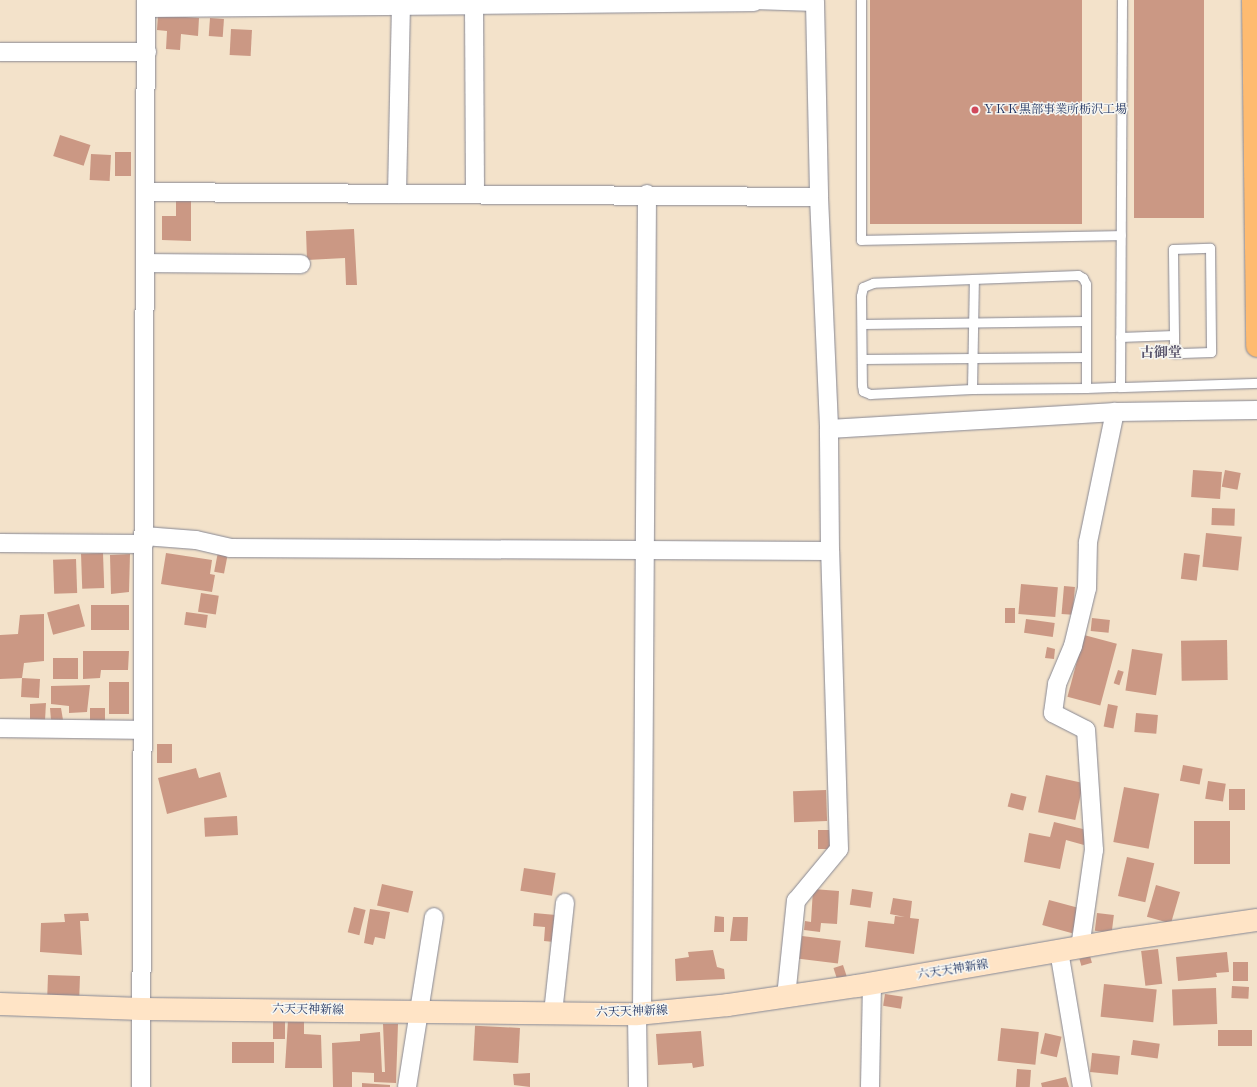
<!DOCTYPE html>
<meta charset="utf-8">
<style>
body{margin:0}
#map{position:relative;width:1257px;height:1087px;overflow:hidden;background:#f3e2ca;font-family:Cardo,"Noto Serif JP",serif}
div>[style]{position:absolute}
.building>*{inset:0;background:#cb9884;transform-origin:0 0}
.roads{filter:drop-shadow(0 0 1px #878894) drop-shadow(0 0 1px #878894)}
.service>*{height:9px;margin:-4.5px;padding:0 4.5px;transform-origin:4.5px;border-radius:4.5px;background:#fff}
.minor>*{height:18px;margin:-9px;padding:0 9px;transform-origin:9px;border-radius:9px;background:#fff}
.secondary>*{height:22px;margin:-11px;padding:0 11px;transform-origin:11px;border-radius:11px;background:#ffe4c6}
.primary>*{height:22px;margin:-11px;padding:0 11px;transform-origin:11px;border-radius:11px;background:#febb71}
.dots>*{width:11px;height:11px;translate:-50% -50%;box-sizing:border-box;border:2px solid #f6f6f2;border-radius:50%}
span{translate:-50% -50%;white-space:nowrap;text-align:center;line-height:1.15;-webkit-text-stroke:3px #f6f6f2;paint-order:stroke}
.poi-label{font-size:12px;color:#1b2f5e}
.left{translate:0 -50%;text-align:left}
.street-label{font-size:12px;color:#1b2f5e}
.quarter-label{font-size:14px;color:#59546b;font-weight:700}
</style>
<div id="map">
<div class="building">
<i style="left:870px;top:0;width:212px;height:224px"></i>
<i style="left:1134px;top:0;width:70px;height:218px"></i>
<i style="clip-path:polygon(158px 15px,199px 18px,198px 36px,181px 34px,180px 50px,166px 49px,167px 31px,157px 30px)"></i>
<i style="left:210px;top:18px;width:14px;height:18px;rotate:4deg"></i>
<i style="left:231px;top:29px;width:21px;height:26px;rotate:3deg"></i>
<i style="left:60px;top:135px;width:32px;height:22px;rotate:18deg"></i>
<i style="left:115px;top:152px;width:16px;height:24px"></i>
<i style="left:91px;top:154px;width:20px;height:26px;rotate:3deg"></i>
<i style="clip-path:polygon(176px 200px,191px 200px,191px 241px,162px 240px,162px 216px,176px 216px)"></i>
<i style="clip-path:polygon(354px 229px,357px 285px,346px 285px,345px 258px,307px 260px,306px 231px)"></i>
<i style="left:1193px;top:470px;width:29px;height:27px;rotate:4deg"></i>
<i style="left:1225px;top:470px;width:16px;height:17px;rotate:11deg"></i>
<i style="left:1212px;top:508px;width:23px;height:17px;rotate:2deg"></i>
<i style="left:1206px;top:533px;width:36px;height:34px;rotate:6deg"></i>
<i style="left:218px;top:552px;width:10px;height:20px;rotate:11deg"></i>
<i style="left:103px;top:553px;width:35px;height:22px;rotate:88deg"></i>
<i style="clip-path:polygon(166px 553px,212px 560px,210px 574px,215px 575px,212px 592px,161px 584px)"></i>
<i style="left:1184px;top:553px;width:16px;height:26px;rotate:7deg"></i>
<i style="clip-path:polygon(130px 554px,129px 592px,111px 594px,110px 555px)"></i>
<i style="left:76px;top:559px;width:34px;height:23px;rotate:88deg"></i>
<i style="left:1021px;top:584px;width:37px;height:30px;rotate:5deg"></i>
<i style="left:1064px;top:586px;width:11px;height:28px;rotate:5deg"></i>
<i style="left:201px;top:593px;width:18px;height:19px;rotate:9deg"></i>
<i style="left:79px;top:604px;width:23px;height:33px;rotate:75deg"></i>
<i style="left:91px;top:605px;width:38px;height:25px"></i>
<i style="left:1005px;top:608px;width:10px;height:15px"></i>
<i style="left:186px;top:612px;width:22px;height:13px;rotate:8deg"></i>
<i style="clip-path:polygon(44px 614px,44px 661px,24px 663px,22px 678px,0 679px,0 635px,18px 634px,20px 615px)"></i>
<i style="left:1092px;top:618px;width:18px;height:13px;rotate:6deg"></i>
<i style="left:1026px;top:619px;width:29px;height:14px;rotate:8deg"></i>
<i style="left:1084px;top:635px;width:34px;height:64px;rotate:15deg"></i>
<i style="left:1227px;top:640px;width:40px;height:46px;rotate:89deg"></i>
<i style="clip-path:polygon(1047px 647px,1055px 649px,1054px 659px,1045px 658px)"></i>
<i style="left:1132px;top:649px;width:31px;height:42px;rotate:9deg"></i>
<i style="clip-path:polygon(83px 651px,129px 651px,128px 670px,101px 670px,100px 678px,83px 679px)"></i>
<i style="left:53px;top:658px;width:25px;height:21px"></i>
<i style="left:1118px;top:670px;width:6px;height:14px;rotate:18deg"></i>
<i style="left:22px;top:678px;width:18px;height:19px;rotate:3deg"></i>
<i style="left:109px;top:682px;width:20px;height:32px"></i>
<i style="clip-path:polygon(90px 685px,87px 712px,69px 713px,69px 706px,51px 704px,51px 686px)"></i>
<i style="clip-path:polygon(46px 703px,45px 720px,30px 719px,30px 704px)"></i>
<i style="left:1108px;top:704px;width:10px;height:23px;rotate:11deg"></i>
<i style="clip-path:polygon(50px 708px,61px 708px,63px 720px,51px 720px)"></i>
<i style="left:90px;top:708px;width:15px;height:15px"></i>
<i style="left:1136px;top:713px;width:22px;height:19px;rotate:5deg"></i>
<i style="left:157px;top:744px;width:15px;height:19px"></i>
<i style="left:1183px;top:765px;width:20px;height:16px;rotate:11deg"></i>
<i style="clip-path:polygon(196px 768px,199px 778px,220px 772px,227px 797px,167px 814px,158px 778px)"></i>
<i style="left:1046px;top:775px;width:38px;height:38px;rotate:12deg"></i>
<i style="left:1208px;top:781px;width:18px;height:18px;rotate:9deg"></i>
<i style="left:1124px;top:787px;width:36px;height:56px;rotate:11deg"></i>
<i style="left:1229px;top:789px;width:16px;height:21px"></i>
<i style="left:826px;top:790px;width:31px;height:33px;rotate:88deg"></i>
<i style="left:1011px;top:793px;width:16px;height:14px;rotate:14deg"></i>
<i style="left:237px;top:816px;width:19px;height:33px;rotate:87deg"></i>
<i style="left:1194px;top:821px;width:36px;height:43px"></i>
<i style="clip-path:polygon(1054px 822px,1087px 830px,1084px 845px,1066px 840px,1060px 869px,1024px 862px,1029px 833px,1050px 837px)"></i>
<i style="left:818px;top:830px;width:12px;height:19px"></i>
<i style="left:1127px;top:857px;width:28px;height:40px;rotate:13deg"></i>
<i style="left:524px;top:868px;width:32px;height:23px;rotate:9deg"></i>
<i style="left:382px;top:884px;width:32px;height:22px;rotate:13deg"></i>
<i style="left:1156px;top:885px;width:25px;height:33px;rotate:16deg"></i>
<i style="clip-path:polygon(813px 889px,839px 891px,837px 924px,821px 923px,820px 932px,804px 930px,805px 921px,811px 922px)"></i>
<i style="left:852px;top:889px;width:21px;height:16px;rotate:8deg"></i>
<i style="clip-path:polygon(893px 898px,912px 901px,910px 918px,919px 919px,914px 954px,865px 947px,868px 921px,894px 924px,895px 916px,905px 917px,890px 914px)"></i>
<i style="left:1049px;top:900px;width:31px;height:26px;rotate:15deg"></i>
<i style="left:354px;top:907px;width:12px;height:26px;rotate:14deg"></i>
<i style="clip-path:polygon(370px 909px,390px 912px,385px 939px,375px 937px,373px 945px,364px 943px)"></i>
<i style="clip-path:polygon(88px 913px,89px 921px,80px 921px,82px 955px,40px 952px,41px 923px,65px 922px,64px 914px)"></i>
<i style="clip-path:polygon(534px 913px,556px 915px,554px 942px,544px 941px,545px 927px,533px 926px)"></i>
<i style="left:1097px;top:913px;width:17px;height:18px;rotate:7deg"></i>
<i style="clip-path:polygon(715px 916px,724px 917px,724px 932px,714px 932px)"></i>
<i style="clip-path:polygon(733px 917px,748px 917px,747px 941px,730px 941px)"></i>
<i style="left:802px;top:936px;width:39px;height:23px;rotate:7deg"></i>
<i style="left:1158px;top:949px;width:35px;height:17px;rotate:83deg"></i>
<i style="clip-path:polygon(713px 950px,717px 967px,724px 969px,725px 979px,676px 981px,675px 959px,689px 957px,688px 952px)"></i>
<i style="clip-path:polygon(1227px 952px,1229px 972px,1216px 973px,1217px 977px,1178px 981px,1176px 957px)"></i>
<i style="left:1090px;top:956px;width:7px;height:11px;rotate:74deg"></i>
<i style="left:1233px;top:962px;width:15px;height:19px"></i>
<i style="left:843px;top:965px;width:13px;height:10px;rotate:72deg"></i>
<i style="left:48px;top:975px;width:32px;height:20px;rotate:2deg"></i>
<i style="left:1104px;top:984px;width:53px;height:33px;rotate:6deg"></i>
<i style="left:1232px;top:986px;width:17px;height:12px;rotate:3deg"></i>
<i style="left:1216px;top:988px;width:36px;height:44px;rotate:88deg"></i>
<i style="left:885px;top:994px;width:18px;height:12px;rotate:9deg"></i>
<i style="left:273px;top:1019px;width:12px;height:20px"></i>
<i style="clip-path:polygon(288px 1020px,304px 1020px,304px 1034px,321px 1035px,322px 1068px,285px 1068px)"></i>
<i style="clip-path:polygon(383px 1024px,398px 1024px,396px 1083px,374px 1082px,374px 1073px,352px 1072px,352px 1087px,333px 1087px,332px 1043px,360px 1041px,360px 1034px,380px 1032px,382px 1072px,385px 1072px)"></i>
<i style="left:520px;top:1028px;width:35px;height:45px;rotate:93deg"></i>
<i style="left:1001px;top:1028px;width:38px;height:33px;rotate:6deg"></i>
<i style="left:1218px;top:1030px;width:34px;height:16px"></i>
<i style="clip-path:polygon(701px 1031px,704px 1066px,693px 1068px,692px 1063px,658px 1065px,656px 1034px)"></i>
<i style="left:1045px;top:1033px;width:17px;height:21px;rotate:13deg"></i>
<i style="left:1133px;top:1040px;width:27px;height:15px;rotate:8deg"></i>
<i style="left:232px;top:1042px;width:42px;height:21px"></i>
<i style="left:1092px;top:1053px;width:28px;height:19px;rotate:6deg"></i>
<i style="left:1017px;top:1069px;width:14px;height:18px;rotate:4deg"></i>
<i style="clip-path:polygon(530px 1073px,530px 1087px,514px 1085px,513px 1074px)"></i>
<i style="clip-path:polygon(1066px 1077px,1069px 1087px,1042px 1087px,1041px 1083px)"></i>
<i style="clip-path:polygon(362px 1083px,390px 1085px,390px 1087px,362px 1087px)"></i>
</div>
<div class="roads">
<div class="service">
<i style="left:861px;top:0;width:240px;rotate:90deg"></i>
<i style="left:861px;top:240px;width:260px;rotate:-1.1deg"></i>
<i style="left:1122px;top:0;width:387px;rotate:90.3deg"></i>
<i style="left:1120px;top:387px;width:137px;rotate:-1.7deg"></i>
<i style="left:863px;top:324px;width:223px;rotate:-0.8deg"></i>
<i style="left:1120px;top:337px;width:54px;rotate:-2.1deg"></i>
<i style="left:1174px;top:335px;width:86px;rotate:-90.7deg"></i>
<i style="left:1173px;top:249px;width:37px;rotate:-2deg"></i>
<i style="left:1210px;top:248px;width:104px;rotate:89.4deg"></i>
<i style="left:1211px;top:352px;width:37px;rotate:178deg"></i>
<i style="left:1174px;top:353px;width:18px;rotate:-90deg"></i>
<i style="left:863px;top:359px;width:223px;rotate:-0.5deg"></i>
<i style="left:1086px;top:388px;width:104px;rotate:-90deg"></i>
<i style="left:1086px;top:284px;width:7px;rotate:-117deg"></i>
<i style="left:1083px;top:278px;width:6px;rotate:-149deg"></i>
<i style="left:1078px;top:275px;width:205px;rotate:177.8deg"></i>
<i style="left:873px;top:283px;width:11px;rotate:158deg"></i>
<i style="left:863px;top:287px;width:9px;rotate:103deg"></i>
<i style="left:861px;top:296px;width:89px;rotate:89.4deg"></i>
<i style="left:862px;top:385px;width:6px;rotate:81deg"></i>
<i style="left:863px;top:391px;width:8px;rotate:23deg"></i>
<i style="left:870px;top:394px;width:102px;rotate:-2.8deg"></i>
<i style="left:972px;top:389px;width:114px;rotate:-0.5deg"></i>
<i style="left:1086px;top:388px;width:34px;rotate:-2deg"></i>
<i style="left:972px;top:389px;width:110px;rotate:-89deg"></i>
</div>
<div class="minor">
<i style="left:754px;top:0;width:61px;rotate:1.9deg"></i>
<i style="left:815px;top:2px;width:195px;rotate:88.8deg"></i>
<i style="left:819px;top:197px;width:232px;rotate:87.5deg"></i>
<i style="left:829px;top:429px;width:287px;rotate:-3.4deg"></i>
<i style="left:1115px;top:412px;width:142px;rotate:-0.8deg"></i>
<i style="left:146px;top:8px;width:328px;rotate:-0.5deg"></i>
<i style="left:474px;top:5px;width:5px;rotate:-90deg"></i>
<i style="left:0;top:52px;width:147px"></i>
<i style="left:147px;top:192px;width:672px;rotate:0.43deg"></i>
<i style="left:397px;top:194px;width:188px;rotate:-88.8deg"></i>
<i style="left:475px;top:194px;width:189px;rotate:-90.3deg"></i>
<i style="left:474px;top:5px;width:280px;rotate:-0.6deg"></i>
<i style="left:146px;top:263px;width:155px;rotate:0.4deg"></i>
<i style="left:144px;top:536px;width:52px;rotate:4.4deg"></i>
<i style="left:196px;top:540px;width:35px;rotate:13deg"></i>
<i style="left:230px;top:548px;width:600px;rotate:0.29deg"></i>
<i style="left:0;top:543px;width:144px;rotate:0.4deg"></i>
<i style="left:0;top:728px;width:143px;rotate:0.8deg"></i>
<i style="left:1080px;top:948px;width:99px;rotate:-81.9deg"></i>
<i style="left:1094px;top:850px;width:120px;rotate:-93.8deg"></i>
<i style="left:1086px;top:730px;width:37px;rotate:-153deg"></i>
<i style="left:1053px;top:713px;width:29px;rotate:-82deg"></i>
<i style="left:1057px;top:684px;width:41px;rotate:-67.2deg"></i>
<i style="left:1073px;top:646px;width:60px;rotate:-76.4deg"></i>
<i style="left:1087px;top:588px;width:46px;rotate:-88.8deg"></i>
<i style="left:1088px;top:542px;width:133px;rotate:-78.3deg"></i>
<i style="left:1059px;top:951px;width:138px;rotate:80.4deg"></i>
<i style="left:786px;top:997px;width:97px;rotate:-84.1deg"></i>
<i style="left:796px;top:901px;width:67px;rotate:-50.4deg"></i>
<i style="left:839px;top:849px;width:298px;rotate:-91.7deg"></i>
<i style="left:830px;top:551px;width:122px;rotate:-90.5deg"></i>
<i style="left:553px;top:1013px;width:111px;rotate:-83.8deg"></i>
<i style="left:642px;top:1013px;width:819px;rotate:-89.65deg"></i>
<i style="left:637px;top:1014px;width:73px;rotate:89.2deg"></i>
<i style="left:141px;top:1087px;width:1087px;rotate:-89.74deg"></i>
<i style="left:407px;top:1087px;width:172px;rotate:-81deg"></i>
<i style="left:870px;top:1087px;width:104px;rotate:-88.9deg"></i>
</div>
<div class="secondary">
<i style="left:0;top:1004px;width:141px;rotate:2deg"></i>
<i style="left:141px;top:1009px;width:496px;rotate:0.6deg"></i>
<i style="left:637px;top:1014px;width:91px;rotate:-5.6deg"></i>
<i style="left:728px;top:1005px;width:130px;rotate:-8.4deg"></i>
<i style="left:857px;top:986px;width:273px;rotate:-9.9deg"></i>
<i style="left:1126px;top:939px;width:132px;rotate:-8.3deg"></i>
</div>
<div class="primary">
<i style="left:1253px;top:0;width:346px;rotate:89.3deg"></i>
</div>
</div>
<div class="dots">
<i style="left:975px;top:110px;background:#d1495b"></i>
</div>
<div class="poi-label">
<span class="left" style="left:983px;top:110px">ＹＫＫ黒部事業所栃沢工場</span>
</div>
<div class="street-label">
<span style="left:953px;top:970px;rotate:-9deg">六天天神新線</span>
<span style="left:308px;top:1010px;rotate:1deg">六天天神新線</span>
<span style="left:632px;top:1012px;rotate:-2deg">六天天神新線</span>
</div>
<div class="quarter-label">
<span style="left:1161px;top:353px">古御堂</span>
</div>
</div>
